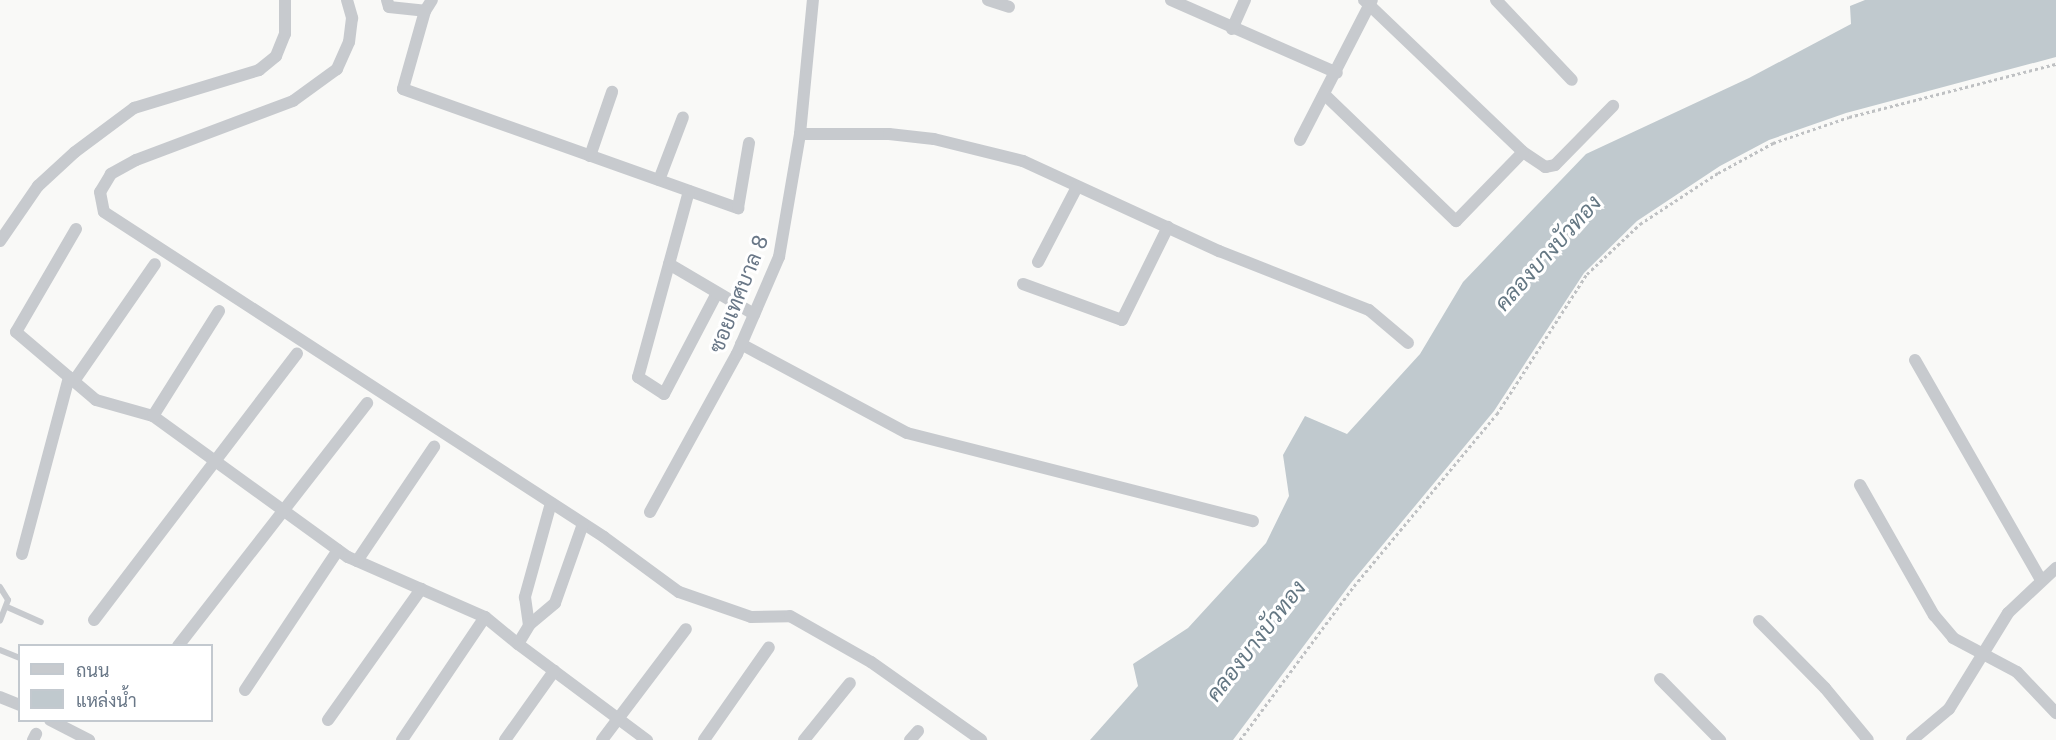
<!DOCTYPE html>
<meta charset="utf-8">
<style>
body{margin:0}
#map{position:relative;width:2056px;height:740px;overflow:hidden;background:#f9f9f7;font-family:Inter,Sarabun,sans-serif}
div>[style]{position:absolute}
.water>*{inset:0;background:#c0c9ce}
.path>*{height:3px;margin-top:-1.5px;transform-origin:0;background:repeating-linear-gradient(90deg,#bfc1c3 0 3px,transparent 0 6px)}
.service>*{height:6px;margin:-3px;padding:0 3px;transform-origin:3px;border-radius:3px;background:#c7cace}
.minor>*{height:12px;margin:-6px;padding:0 6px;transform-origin:6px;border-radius:6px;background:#c7cace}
span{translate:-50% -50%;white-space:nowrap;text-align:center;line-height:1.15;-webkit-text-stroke:6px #fff;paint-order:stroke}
.street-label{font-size:21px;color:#697787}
.water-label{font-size:22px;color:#647783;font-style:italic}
.legend{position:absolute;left:18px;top:644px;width:195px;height:78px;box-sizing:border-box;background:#fff;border:2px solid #c3c9cf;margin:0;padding:8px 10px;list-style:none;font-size:18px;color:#697787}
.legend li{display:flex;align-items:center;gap:12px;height:30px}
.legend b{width:30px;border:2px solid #c3c9cf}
</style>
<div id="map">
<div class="water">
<i style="clip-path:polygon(1865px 0,2056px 0,2056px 57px,1846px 113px,1769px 140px,1720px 166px,1637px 221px,1584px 273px,1494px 411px,1351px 583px,1233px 740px,1090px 740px,1138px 686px,1133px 664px,1188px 628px,1266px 543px,1289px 496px,1283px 455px,1305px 416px,1347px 434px,1420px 354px,1463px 282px,1586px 154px,1749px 78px,1851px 24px,1850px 6px)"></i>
</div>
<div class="path">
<i style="left:1240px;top:740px;width:192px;rotate:-53.5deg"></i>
<i style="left:1354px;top:586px;width:224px;rotate:-50.3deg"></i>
<i style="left:1497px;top:414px;width:166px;rotate:-57.3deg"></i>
<i style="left:1587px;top:274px;width:73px;rotate:-43.3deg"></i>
<i style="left:1640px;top:224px;width:93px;rotate:-33.2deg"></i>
<i style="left:1718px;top:173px;width:63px;rotate:-28.6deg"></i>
<i style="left:1773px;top:143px;width:80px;rotate:-18.9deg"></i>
<i style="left:1849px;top:117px;width:214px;rotate:-14.4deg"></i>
</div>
<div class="service">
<i style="left:0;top:587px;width:15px;rotate:58deg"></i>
<i style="left:8px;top:600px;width:22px;rotate:111deg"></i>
<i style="left:7px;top:607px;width:37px;rotate:24deg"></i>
<i style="left:0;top:650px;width:22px;rotate:22deg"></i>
</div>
<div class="minor">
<i style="left:347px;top:0;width:19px;rotate:74deg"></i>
<i style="left:352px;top:18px;width:24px;rotate:97deg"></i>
<i style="left:349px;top:42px;width:30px;rotate:114deg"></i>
<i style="left:337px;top:69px;width:54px;rotate:144deg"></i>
<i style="left:293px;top:101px;width:168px;rotate:159.4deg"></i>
<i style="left:136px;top:160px;width:29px;rotate:151deg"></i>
<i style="left:111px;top:174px;width:21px;rotate:121deg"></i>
<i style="left:100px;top:192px;width:20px;rotate:79deg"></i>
<i style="left:104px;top:212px;width:596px;rotate:33.02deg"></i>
<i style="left:604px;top:537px;width:93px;rotate:36.3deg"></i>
<i style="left:679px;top:592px;width:76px;rotate:19.1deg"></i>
<i style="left:751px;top:617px;width:39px;rotate:-1deg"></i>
<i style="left:790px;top:616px;width:93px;rotate:29.6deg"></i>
<i style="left:871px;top:662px;width:135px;rotate:35.3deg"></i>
<i style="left:387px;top:0;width:7px;rotate:74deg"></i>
<i style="left:389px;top:7px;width:36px;rotate:6deg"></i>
<i style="left:425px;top:11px;width:13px;rotate:-58deg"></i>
<i style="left:988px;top:0;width:22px;rotate:18deg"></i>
<i style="left:1171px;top:0;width:181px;rotate:23.7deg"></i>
<i style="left:1364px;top:0;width:220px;rotate:43.7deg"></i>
<i style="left:1523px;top:152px;width:27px;rotate:34deg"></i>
<i style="left:1545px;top:167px;width:10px;rotate:-11deg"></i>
<i style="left:1555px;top:165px;width:83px;rotate:-45.5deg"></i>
<i style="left:1496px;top:0;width:110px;rotate:46.5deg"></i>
<i style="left:425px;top:11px;width:81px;rotate:105.8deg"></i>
<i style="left:403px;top:89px;width:356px;rotate:19.6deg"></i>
<i style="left:738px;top:208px;width:66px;rotate:-80.4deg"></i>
<i style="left:1232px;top:29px;width:32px;rotate:-66deg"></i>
<i style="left:1325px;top:95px;width:182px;rotate:43.9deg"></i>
<i style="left:1456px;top:221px;width:96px;rotate:-45.8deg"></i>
<i style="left:800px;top:134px;width:89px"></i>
<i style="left:889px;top:134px;width:45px;rotate:6.3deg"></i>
<i style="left:934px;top:139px;width:92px;rotate:13.9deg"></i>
<i style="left:1023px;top:161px;width:216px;rotate:24.7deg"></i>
<i style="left:1219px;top:251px;width:161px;rotate:21.5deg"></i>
<i style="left:1369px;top:310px;width:51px;rotate:40.2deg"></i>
<i style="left:1300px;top:140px;width:157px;rotate:-62.8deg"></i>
<i style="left:590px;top:156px;width:68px;rotate:-71deg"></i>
<i style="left:659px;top:180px;width:67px;rotate:-69.1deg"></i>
<i style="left:689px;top:191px;width:193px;rotate:105.3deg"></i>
<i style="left:638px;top:377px;width:31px;rotate:33deg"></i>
<i style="left:664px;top:394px;width:114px;rotate:-62.3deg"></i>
<i style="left:76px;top:229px;width:119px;rotate:120.2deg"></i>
<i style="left:16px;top:332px;width:105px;rotate:40.4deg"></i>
<i style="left:96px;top:400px;width:59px;rotate:15.7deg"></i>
<i style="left:153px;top:416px;width:241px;rotate:35.9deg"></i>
<i style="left:348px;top:557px;width:150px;rotate:23.7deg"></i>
<i style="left:485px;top:617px;width:43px;rotate:39.3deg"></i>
<i style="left:0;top:241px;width:67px;rotate:-55.4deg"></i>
<i style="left:38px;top:186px;width:50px;rotate:-42.6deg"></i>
<i style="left:75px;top:152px;width:74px;rotate:-36.7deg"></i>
<i style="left:134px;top:108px;width:131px;rotate:-16.9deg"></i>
<i style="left:259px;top:70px;width:22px;rotate:-39deg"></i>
<i style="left:276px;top:56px;width:24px;rotate:-68deg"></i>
<i style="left:285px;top:34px;width:34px;rotate:-90deg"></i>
<i style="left:1038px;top:262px;width:85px;rotate:-62.5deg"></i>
<i style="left:669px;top:264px;width:99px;rotate:30.5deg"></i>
<i style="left:1023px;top:284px;width:105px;rotate:20deg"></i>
<i style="left:1122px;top:320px;width:104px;rotate:-63.7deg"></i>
<i style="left:741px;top:344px;width:188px;rotate:28.2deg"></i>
<i style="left:907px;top:433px;width:357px;rotate:14.3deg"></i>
<i style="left:1915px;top:360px;width:254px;rotate:60.2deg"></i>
<i style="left:74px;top:381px;width:142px;rotate:-55.3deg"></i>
<i style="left:153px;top:416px;width:124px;rotate:-57.8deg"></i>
<i style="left:1860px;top:485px;width:150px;rotate:60.4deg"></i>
<i style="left:1934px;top:615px;width:30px;rotate:50deg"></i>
<i style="left:1953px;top:638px;width:72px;rotate:28deg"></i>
<i style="left:2017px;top:672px;width:57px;rotate:46.4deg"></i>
<i style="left:551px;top:503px;width:98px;rotate:105.5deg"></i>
<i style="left:525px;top:597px;width:28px;rotate:82deg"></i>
<i style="left:529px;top:625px;width:34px;rotate:-40deg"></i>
<i style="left:555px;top:603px;width:84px;rotate:-70.5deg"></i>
<i style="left:650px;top:512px;width:180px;rotate:-61.2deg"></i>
<i style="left:737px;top:354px;width:106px;rotate:-66.6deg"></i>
<i style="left:779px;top:257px;width:125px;rotate:-80.3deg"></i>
<i style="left:800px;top:134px;width:135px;rotate:-84.5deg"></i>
<i style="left:22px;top:554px;width:183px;rotate:-75.1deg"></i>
<i style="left:357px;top:561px;width:138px;rotate:-56deg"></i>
<i style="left:94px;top:620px;width:335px;rotate:-52.7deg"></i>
<i style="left:1759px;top:621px;width:94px;rotate:45.4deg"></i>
<i style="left:1825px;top:688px;width:67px;rotate:50.4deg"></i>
<i style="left:530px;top:624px;width:23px;rotate:121deg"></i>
<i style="left:518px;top:644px;width:161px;rotate:36.7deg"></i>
<i style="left:178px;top:646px;width:308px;rotate:-52.1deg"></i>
<i style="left:1660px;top:679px;width:86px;rotate:45.5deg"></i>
<i style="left:245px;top:690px;width:168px;rotate:-56.4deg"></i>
<i style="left:0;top:697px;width:22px;rotate:22deg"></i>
<i style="left:50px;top:720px;width:44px;rotate:27.1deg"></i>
<i style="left:328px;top:720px;width:161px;rotate:-54.6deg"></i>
<i style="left:33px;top:740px;width:7px;rotate:-63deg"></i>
<i style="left:402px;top:740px;width:148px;rotate:-56deg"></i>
<i style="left:505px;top:740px;width:85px;rotate:-54.6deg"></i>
<i style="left:602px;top:740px;width:139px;rotate:-52.9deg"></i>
<i style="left:704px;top:740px;width:113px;rotate:-55deg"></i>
<i style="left:804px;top:740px;width:73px;rotate:-51.1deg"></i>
<i style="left:910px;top:740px;width:12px;rotate:-48deg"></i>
<i style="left:1912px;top:740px;width:48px;rotate:-40deg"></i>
<i style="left:1949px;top:709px;width:113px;rotate:-58.4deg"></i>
<i style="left:2008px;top:613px;width:66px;rotate:-43.2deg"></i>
</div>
<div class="street-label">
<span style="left:739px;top:294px;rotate:-68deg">ซอยเทศบาล 8</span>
</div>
<div class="water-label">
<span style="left:1548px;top:253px;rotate:-48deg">คลองบางบัวทอง</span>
<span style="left:1256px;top:641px;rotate:-52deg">คลองบางบัวทอง</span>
</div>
<ul class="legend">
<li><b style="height:8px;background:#c7cace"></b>ถนน</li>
<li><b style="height:16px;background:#c0c9ce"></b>แหล่งน้ำ</li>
</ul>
</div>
